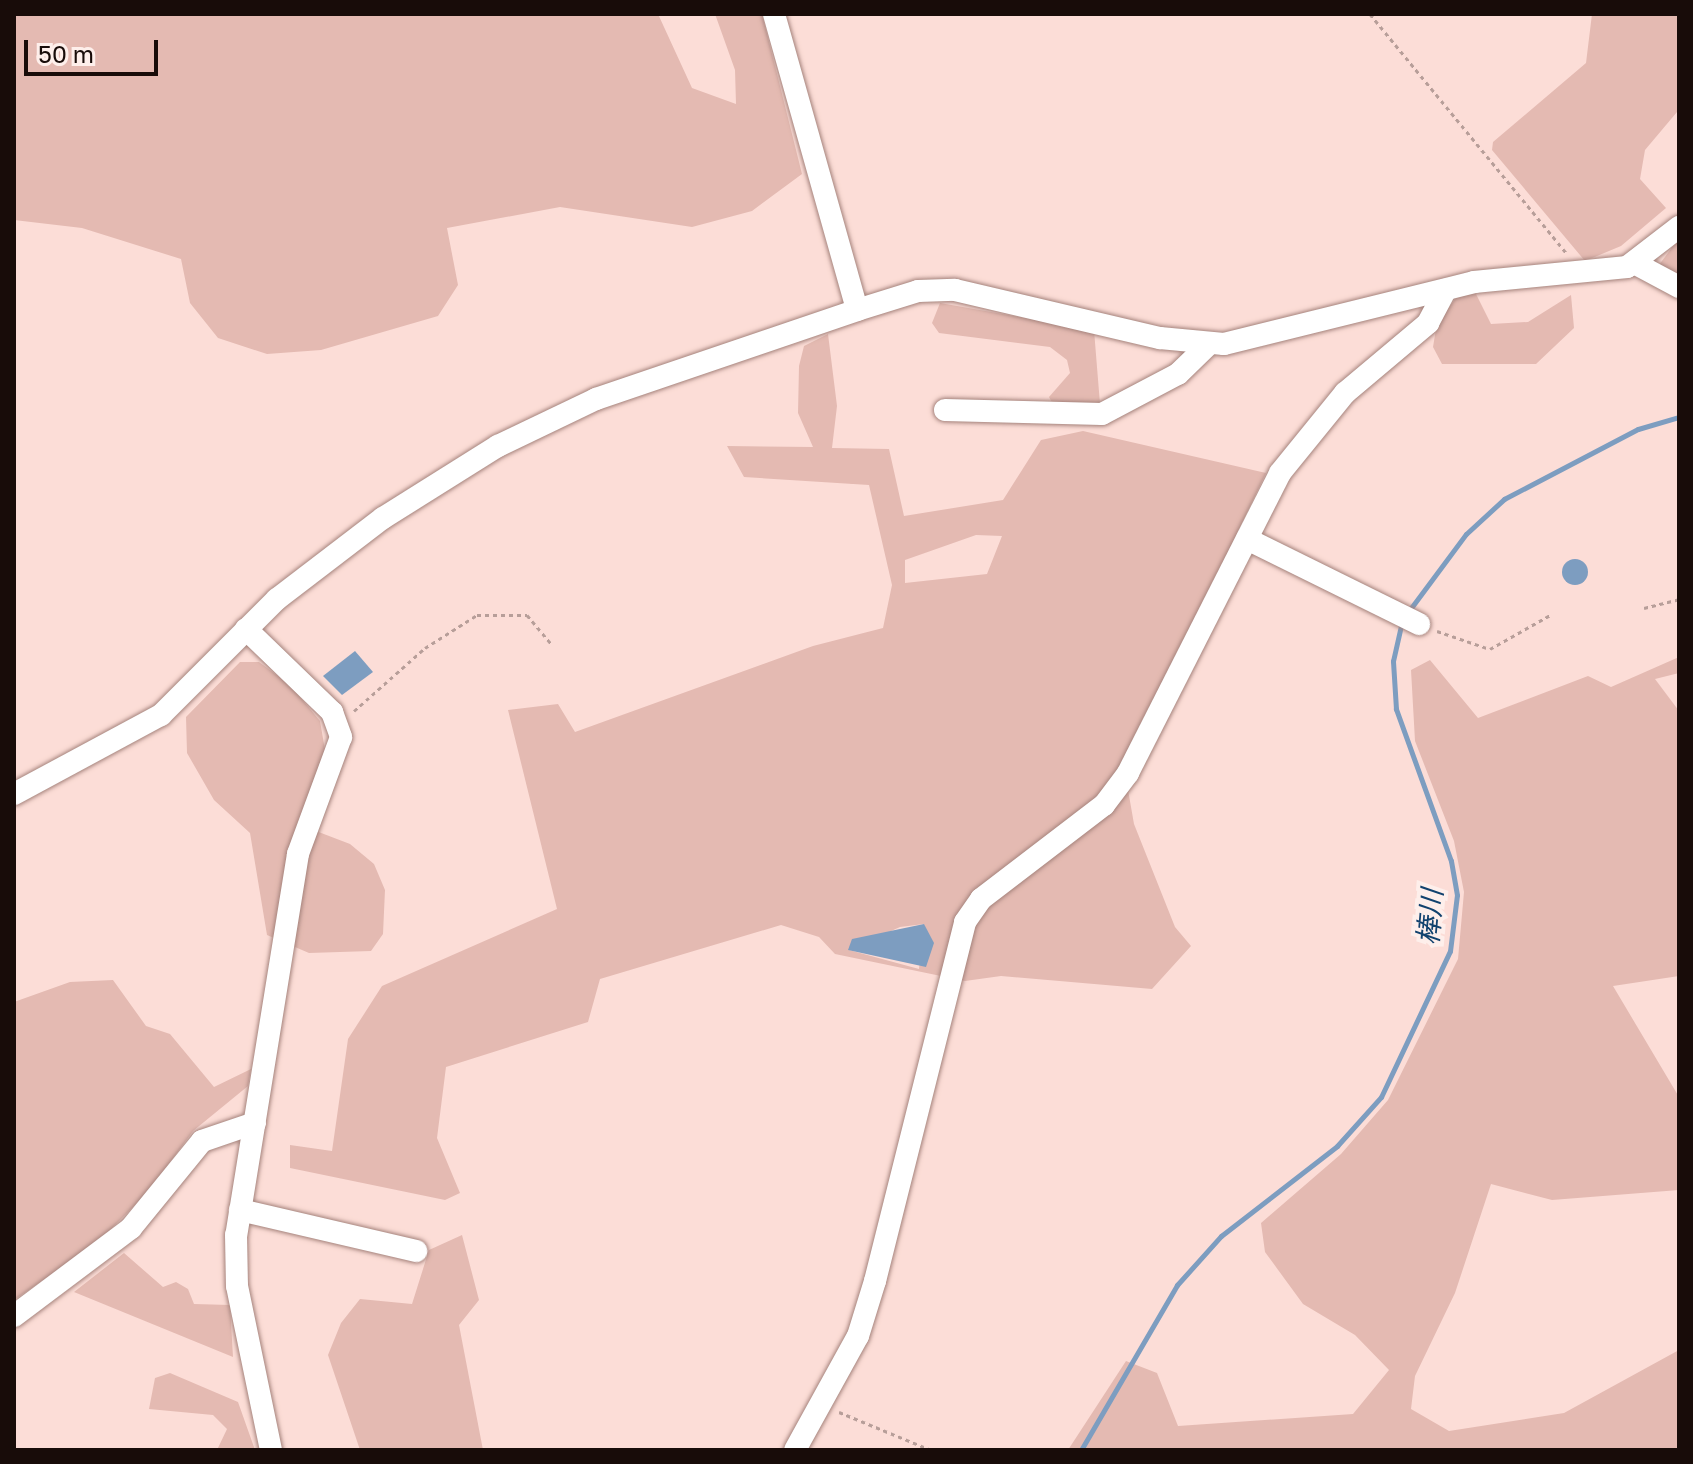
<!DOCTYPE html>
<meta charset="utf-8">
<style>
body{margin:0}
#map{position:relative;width:1693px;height:1464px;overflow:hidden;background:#fcddd7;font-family:"Golos Text","Noto Sans JP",sans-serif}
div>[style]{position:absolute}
.green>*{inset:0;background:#e4bab2}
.water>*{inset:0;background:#7d9dc0}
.round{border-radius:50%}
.stream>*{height:5px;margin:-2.5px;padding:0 2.5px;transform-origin:2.5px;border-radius:2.5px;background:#7d9dc0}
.path>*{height:3px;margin-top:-1.5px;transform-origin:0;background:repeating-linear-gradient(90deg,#b79e99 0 4px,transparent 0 8px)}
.roads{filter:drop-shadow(0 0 2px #a5837c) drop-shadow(0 0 2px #a5837c)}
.minor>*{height:22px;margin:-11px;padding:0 11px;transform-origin:11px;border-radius:11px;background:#fff}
span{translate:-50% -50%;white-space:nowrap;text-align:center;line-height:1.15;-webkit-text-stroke:8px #feefeb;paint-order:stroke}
.water-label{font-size:28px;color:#11426e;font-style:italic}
.frame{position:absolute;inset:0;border:16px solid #180c09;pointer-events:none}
.scale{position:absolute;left:24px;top:40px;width:134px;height:36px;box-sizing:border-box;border:4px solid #180c09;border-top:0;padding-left:10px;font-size:24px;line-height:28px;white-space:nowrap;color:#180c09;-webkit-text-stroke:6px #feefeb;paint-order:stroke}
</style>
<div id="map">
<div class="green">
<i style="clip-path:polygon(14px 14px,658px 14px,692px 88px,736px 104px,735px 70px,715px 14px,762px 14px,802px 174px,752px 211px,692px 227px,560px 207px,447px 228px,458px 285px,438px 316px,321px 350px,267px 354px,218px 338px,190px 303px,181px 259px,82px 228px,14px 220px)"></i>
<i style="clip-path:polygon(1592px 14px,1679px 14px,1679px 91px,1677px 112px,1645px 150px,1640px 179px,1666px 208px,1621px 246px,1585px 261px,1492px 150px,1493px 142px,1586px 63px)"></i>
<i style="clip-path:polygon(1679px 238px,1679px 278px,1659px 265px)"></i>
<i style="clip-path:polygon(1474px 290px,1491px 324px,1528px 322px,1571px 295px,1574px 328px,1536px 364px,1442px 364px,1433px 347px,1437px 323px,1456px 298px)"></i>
<i style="clip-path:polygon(940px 303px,1094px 330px,1100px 404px,1057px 411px,1049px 397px,1070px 373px,1067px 360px,1050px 347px,939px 333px,932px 323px)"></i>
<i style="clip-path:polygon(evenodd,828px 334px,837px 406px,832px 448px,889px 449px,904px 516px,1003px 500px,1041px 440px,1083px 431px,1266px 473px,1124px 767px,1134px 824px,1175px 927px,1191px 946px,1152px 989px,1001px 976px,965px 981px,835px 954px,819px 937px,781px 925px,600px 979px,588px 1022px,446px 1067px,437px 1138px,460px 1193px,445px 1200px,290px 1168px,290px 1145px,332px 1151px,348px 1039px,382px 986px,557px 909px,508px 710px,558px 704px,575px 732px,813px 646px,883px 628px,892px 585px,869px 485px,744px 477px,727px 446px,813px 447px,798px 413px,799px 366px,804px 346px,828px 334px,976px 535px,1002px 536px,987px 574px,905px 583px,905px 560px,976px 535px,828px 334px,924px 924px,919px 969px,849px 950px,900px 927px,924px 924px)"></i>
<i style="clip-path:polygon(1679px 657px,1679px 673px,1655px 679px,1679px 711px,1679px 976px,1613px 986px,1679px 1097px,1679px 1190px,1552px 1200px,1491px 1184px,1455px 1293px,1415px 1376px,1411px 1409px,1449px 1431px,1564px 1413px,1679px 1350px,1679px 1450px,1068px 1450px,1126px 1361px,1157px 1373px,1178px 1426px,1353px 1414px,1389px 1370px,1355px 1335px,1303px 1304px,1265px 1252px,1261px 1223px,1341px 1154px,1388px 1100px,1458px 959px,1464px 892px,1454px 841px,1415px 741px,1411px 670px,1430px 660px,1478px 718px,1588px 676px,1611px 687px)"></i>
<i style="clip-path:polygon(240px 662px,259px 662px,290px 685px,320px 721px,326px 756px,316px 831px,350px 844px,374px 864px,385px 890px,383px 934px,371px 951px,309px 953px,267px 935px,250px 833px,214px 800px,187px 753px,186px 717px)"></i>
<i style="clip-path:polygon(113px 980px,146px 1026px,170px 1034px,214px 1087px,251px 1069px,248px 1086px,193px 1131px,148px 1192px,97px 1243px,14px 1300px,14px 1002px,70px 982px)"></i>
<i style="clip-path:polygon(462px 1235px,479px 1300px,459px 1325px,483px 1450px,360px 1450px,328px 1355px,341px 1323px,360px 1299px,412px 1304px,429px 1250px)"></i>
<i style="clip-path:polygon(124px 1253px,163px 1287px,176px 1282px,188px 1289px,194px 1304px,230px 1305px,233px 1357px,74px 1292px)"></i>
<i style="clip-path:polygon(170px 1373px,238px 1402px,255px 1450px,217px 1450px,227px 1429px,213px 1415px,149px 1409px,155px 1378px)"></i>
</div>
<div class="water">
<i class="round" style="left:1562px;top:559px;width:26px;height:26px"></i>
<i style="clip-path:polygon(355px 651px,373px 672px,342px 695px,323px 676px)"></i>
<i style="clip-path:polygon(924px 924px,934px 943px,926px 967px,848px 950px,852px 939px)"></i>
</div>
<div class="stream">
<i style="left:1408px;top:612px;width:97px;rotate:-53.4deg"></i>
<i style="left:1466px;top:534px;width:52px;rotate:-42.6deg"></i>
<i style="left:1504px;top:499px;width:151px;rotate:-27.6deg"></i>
<i style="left:1638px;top:429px;width:43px;rotate:-16.3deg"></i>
<i style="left:1081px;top:1450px;width:191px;rotate:-59.8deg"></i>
<i style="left:1177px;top:1285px;width:66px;rotate:-48.1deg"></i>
<i style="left:1221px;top:1236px;width:147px;rotate:-37.8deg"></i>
<i style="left:1337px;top:1146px;width:66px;rotate:-48.1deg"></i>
<i style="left:1381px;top:1097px;width:161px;rotate:-64.7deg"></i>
<i style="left:1450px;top:951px;width:56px;rotate:-82.9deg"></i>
<i style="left:1457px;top:895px;width:35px;rotate:-100deg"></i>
<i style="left:1451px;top:861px;width:162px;rotate:-109.9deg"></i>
<i style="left:1396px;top:709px;width:48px;rotate:-93.6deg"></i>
<i style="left:1393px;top:661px;width:41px;rotate:-77.3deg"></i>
</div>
<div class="path">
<i style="left:1370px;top:14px;width:309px;rotate:50.6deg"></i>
<i style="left:1644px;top:608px;width:36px;rotate:-14deg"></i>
<i style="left:1437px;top:631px;width:56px;rotate:18.8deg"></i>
<i style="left:1490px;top:649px;width:71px;rotate:-29.4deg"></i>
<i style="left:354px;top:711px;width:95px;rotate:-41.6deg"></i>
<i style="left:425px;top:648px;width:62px;rotate:-32.4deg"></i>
<i style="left:477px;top:615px;width:50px"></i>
<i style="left:527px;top:615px;width:39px;rotate:50deg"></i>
<i style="left:839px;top:1412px;width:100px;rotate:22.4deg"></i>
</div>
<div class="roads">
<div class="minor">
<i style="left:774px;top:14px;width:307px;rotate:74.3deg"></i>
<i style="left:1636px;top:264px;width:49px;rotate:28.1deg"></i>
<i style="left:945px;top:410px;width:157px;rotate:1.5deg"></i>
<i style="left:1102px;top:414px;width:86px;rotate:-27.8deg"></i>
<i style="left:1178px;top:374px;width:43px;rotate:-44.1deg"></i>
<i style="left:1247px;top:539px;width:192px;rotate:26.3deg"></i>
<i style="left:246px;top:629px;width:120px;rotate:44deg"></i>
<i style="left:332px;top:712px;width:27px;rotate:70deg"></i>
<i style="left:341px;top:737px;width:125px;rotate:110.2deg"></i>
<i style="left:298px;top:854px;width:386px;rotate:99.2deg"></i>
<i style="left:236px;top:1235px;width:51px;rotate:88.9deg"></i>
<i style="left:237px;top:1286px;width:167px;rotate:78.3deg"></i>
<i style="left:14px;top:794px;width:167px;rotate:-28.3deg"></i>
<i style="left:161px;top:715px;width:164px;rotate:-45deg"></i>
<i style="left:277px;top:599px;width:133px;rotate:-37.4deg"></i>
<i style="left:383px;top:518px;width:136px;rotate:-32.1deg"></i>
<i style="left:498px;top:446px;width:109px;rotate:-25.6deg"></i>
<i style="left:596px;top:399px;width:276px;rotate:-18.8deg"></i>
<i style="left:857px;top:310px;width:64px;rotate:-17.3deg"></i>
<i style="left:918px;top:291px;width:37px;rotate:-2deg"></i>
<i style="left:955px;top:290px;width:211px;rotate:13.2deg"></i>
<i style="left:1160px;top:338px;width:64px;rotate:5.4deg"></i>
<i style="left:1224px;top:344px;width:258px;rotate:-13.9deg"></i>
<i style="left:1474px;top:282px;width:154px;rotate:-5.6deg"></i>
<i style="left:1627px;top:267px;width:66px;rotate:-37.6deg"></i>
<i style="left:240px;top:1210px;width:181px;rotate:13.1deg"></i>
<i style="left:14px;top:1316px;width:146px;rotate:-36.9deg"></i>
<i style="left:131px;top:1228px;width:112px;rotate:-50.8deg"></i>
<i style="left:202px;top:1141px;width:56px;rotate:-18.8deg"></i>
<i style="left:795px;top:1450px;width:130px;rotate:-61.1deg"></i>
<i style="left:858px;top:1336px;width:58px;rotate:-72.8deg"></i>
<i style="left:875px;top:1281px;width:370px;rotate:-75.9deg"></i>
<i style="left:965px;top:922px;width:28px;rotate:-55deg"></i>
<i style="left:981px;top:899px;width:155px;rotate:-37.4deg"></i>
<i style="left:1104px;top:805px;width:40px;rotate:-53deg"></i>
<i style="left:1128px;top:773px;width:336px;rotate:-63.1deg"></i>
<i style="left:1280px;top:473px;width:103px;rotate:-50.9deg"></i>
<i style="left:1345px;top:393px;width:109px;rotate:-40.1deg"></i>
<i style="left:1428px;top:323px;width:38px;rotate:-62deg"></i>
</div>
</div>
<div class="water-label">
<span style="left:1430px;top:917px;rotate:-85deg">棒川</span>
</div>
<div class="frame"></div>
<div class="scale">50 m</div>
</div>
